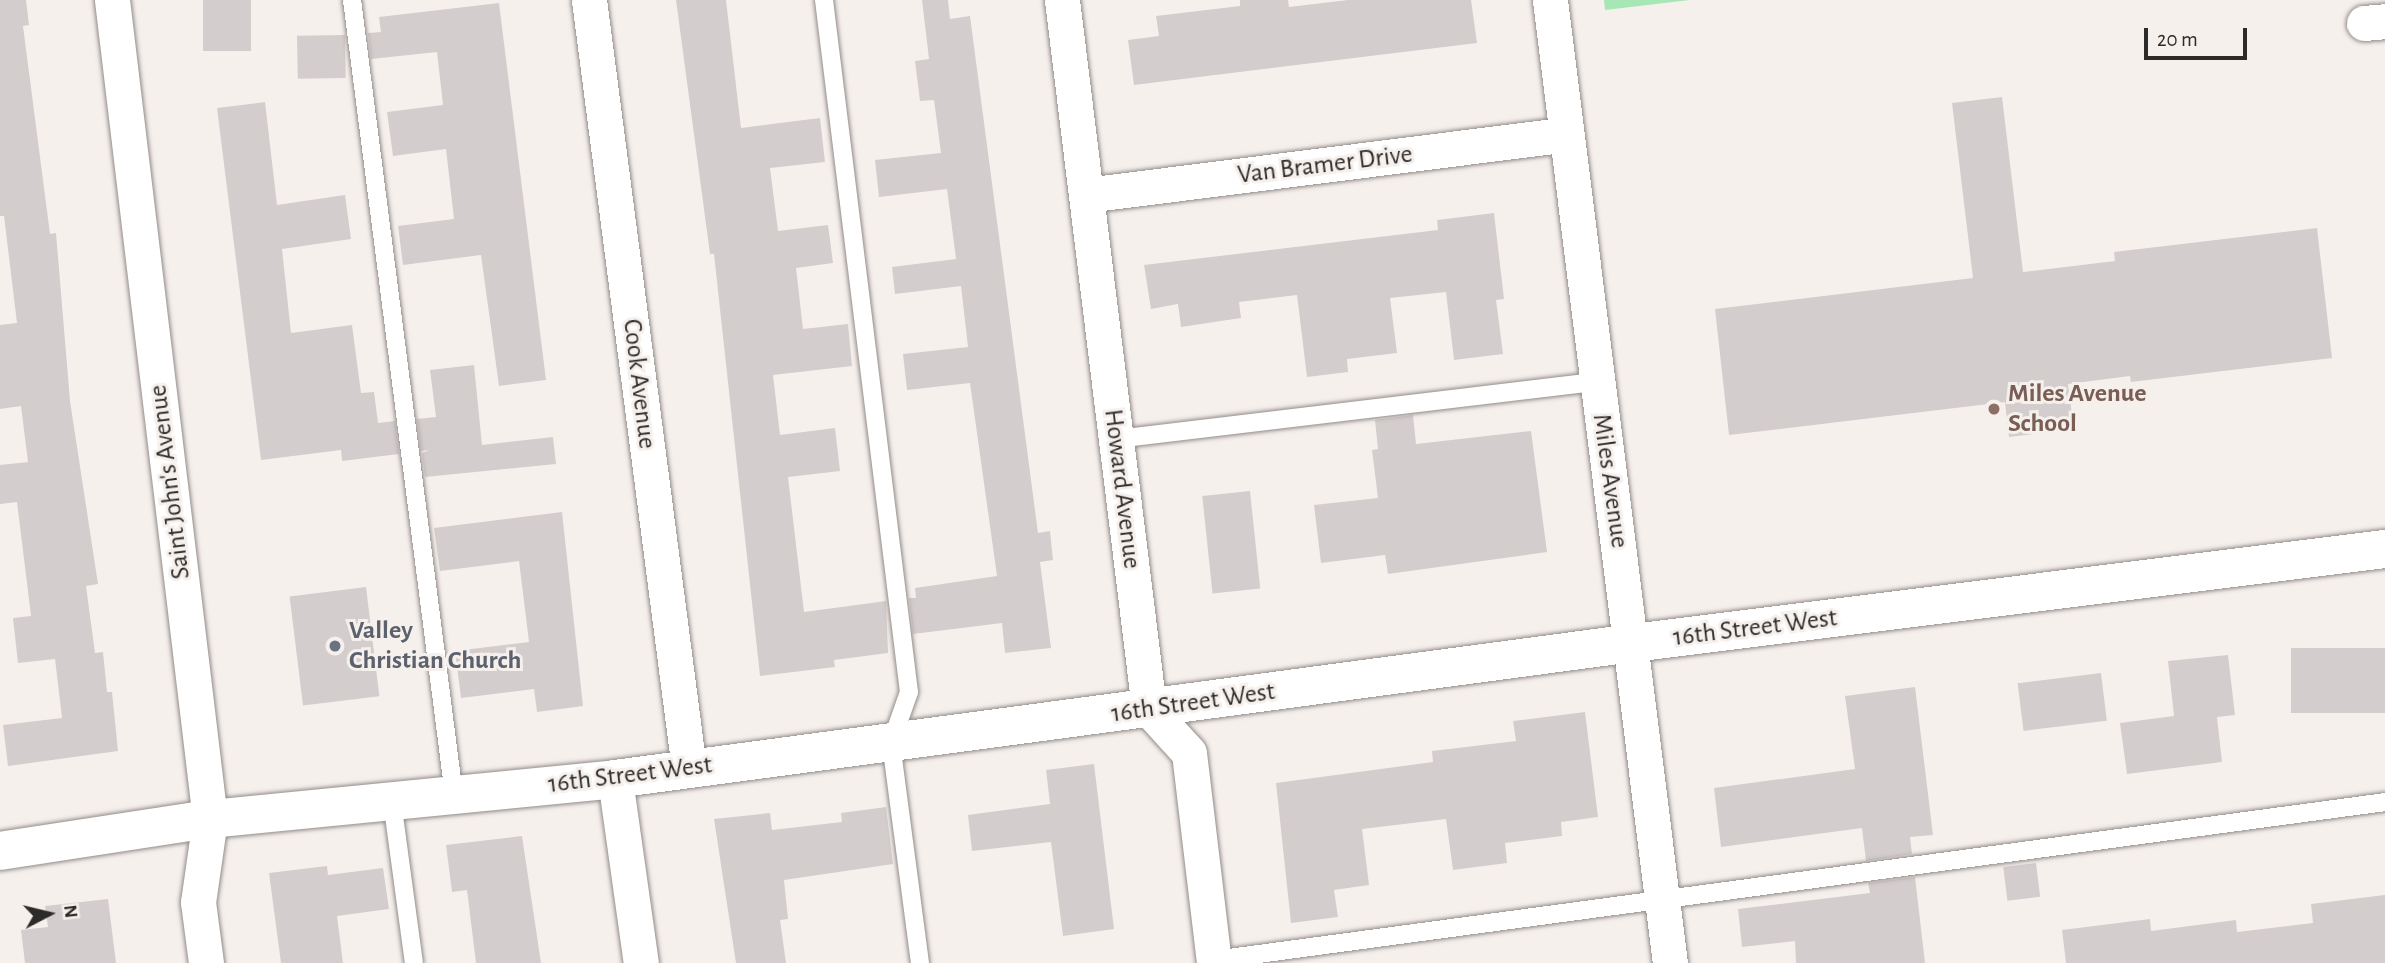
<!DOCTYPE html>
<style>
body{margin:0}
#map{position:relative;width:2385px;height:963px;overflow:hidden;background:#f6f0ed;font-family:"Alegreya Sans",sans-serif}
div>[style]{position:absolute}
.green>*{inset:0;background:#a7e7b6}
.building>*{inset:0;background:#d4cdcd;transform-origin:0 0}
.roads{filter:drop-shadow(0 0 2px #928c89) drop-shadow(0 0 2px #928c89)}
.lane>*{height:18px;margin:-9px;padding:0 9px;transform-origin:9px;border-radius:9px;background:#fff}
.street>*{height:35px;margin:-17.5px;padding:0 17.5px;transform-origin:17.5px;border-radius:17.5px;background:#fff}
.secondary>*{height:38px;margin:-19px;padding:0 19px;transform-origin:19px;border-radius:19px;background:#fff}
.dots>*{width:19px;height:19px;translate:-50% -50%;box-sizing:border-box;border:4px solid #f6f0ed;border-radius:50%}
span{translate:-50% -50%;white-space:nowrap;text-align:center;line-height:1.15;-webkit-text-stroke:6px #f6f0ed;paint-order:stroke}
.street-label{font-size:26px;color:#2d2b29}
.education-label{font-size:26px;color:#785e54;font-weight:700}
.left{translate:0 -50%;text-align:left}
.worship-label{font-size:26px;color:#5b616d;font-weight:700}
.north{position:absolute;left:14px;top:879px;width:70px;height:70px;-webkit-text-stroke:5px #f6f0ed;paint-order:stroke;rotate:83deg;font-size:19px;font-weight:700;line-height:28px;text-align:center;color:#2d2b29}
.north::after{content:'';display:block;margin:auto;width:24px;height:32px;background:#2d2b29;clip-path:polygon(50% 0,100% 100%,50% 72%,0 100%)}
.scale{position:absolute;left:2144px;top:28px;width:103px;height:32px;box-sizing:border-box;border:4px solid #2d2b29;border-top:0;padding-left:9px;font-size:21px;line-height:24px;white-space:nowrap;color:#2d2b29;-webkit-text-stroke:5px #f6f0ed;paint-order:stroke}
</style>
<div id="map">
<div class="green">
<i style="clip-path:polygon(1604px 0,1690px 0,1605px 10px)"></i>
</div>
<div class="building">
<i style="clip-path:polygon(0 0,26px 0,29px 25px,23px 26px,50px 234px,56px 233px,70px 401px,98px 584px,86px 586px,95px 653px,103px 652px,107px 692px,112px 692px,118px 751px,8px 766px,3px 725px,62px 718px,55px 659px,18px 663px,13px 618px,31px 616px,17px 502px,0 504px,0 465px,28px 462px,21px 406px,0 409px,0 325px,17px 323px,4px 216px,0 216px)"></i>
<i style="left:203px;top:0;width:48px;height:51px"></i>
<i style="clip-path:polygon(676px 0,726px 0,741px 128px,820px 118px,825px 162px,770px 168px,778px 231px,828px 225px,833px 263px,796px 268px,803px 329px,848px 324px,852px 366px,773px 375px,780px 435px,835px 428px,840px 471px,788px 477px,804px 612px,886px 601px,888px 653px,834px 660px,835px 667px,760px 676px,714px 254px,710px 254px)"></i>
<i style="clip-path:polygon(922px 0,948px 0,950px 19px,970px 16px,1038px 533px,1050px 531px,1053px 560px,1040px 562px,1051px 648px,1005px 653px,1002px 623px,913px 634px,909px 598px,916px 598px,915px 588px,997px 576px,970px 383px,907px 390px,903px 354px,968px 347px,961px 286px,895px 294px,892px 267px,956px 259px,947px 189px,879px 197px,875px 160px,941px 153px,934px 100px,920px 101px,915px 61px,929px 59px)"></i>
<i style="clip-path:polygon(1240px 0,1288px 0,1289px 7px,1348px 0,1471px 0,1477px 43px,1134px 85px,1128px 40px,1159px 36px,1156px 16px,1240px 6px)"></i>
<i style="clip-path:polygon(499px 3px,546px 380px,499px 386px,481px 255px,403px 265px,398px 226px,454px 219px,446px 149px,393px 156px,387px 112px,443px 105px,437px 52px,371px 59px,368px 33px,381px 32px,379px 17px)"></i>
<i style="left:345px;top:35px;width:43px;height:48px;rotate:89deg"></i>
<i style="clip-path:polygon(2002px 97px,2023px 272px,2115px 261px,2114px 252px,2317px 228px,2332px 358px,2131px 382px,2130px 376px,2068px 384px,2074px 429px,2009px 437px,2005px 402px,1729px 435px,1715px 309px,1973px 278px,1952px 103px)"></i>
<i style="clip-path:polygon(265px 102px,277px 205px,345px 195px,351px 239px,282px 249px,291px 333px,352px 325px,361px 393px,374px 392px,378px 423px,395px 421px,399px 454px,342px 461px,341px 450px,261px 460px,217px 108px)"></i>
<i style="clip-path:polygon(1494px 213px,1504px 299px,1496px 300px,1503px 354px,1454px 360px,1446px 292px,1390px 298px,1397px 353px,1347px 359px,1348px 372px,1307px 377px,1297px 295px,1239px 302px,1241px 318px,1181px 327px,1178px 304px,1151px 309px,1144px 265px,1438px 230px,1437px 220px)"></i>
<i style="clip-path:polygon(474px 365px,482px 445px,553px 437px,556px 464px,425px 477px,422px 453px,429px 450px,421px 451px,417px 419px,436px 417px,430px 370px)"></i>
<i style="clip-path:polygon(1413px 415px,1416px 444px,1531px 431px,1547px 552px,1388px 574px,1385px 555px,1321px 563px,1314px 505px,1378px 498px,1372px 450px,1378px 449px,1375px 420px)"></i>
<i style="left:1250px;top:491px;width:98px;height:48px;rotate:84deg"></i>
<i style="clip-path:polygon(562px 512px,583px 706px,537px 712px,534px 689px,461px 698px,455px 651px,529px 642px,519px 561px,440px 571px,434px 528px)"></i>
<i style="left:366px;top:587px;width:110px;height:77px;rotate:83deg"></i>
<i style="left:2385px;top:648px;width:65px;height:94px;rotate:90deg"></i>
<i style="clip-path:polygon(2228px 655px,2235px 715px,2217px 717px,2222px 762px,2127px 774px,2120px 723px,2174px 716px,2168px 661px)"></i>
<i style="left:2101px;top:673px;width:48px;height:84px;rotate:83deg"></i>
<i style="clip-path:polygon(1915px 687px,1933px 835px,1910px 837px,1912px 854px,1866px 861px,1862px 828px,1721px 847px,1714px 788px,1855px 769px,1845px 696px)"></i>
<i style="clip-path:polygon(1585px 712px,1598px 817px,1561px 822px,1562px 836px,1505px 843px,1507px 863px,1453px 870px,1446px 819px,1362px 829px,1369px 885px,1334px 890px,1338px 917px,1291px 923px,1276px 783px,1433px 762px,1432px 751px,1516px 741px,1513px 721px)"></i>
<i style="clip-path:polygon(1094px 764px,1114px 929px,1063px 936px,1051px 842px,972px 851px,968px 815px,1050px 804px,1046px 770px)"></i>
<i style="clip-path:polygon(886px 807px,893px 864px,784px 880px,788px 919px,780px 920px,786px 963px,736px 963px,714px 819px,770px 813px,772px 830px,842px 822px,841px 813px)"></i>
<i style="clip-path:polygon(522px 836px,541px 963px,476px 963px,467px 890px,452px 892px,446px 845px)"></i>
<i style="left:2036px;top:863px;width:34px;height:33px;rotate:83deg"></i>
<i style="clip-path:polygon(327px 866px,328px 875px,383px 868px,389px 909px,337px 916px,343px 963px,281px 963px,269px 873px)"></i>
<i style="clip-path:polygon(1915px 877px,1925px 963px,1796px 963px,1795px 941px,1742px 947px,1738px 909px,1870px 893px,1868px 883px)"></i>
<i style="clip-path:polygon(2385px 895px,2385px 963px,2066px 963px,2062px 930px,2150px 919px,2151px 931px,2236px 920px,2237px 932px,2313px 923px,2311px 904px)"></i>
<i style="clip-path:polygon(108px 899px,116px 963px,25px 963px,21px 930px,48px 927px,45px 906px)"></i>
</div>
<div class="roads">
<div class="lane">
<i style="left:352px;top:0;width:802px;rotate:82.69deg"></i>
<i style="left:824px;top:0;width:697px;rotate:83deg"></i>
<i style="left:909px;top:692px;width:54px;rotate:109.4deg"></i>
<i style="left:891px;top:743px;width:222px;rotate:82.5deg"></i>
<i style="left:1116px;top:439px;width:483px;rotate:-6.8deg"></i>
<i style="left:392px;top:801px;width:163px;rotate:82.3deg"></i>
<i style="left:1214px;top:960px;width:1182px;rotate:-7.68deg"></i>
</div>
<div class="street">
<i style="left:112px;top:0;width:825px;rotate:83.18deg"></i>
<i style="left:210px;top:819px;width:84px;rotate:98.2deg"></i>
<i style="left:198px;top:902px;width:62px;rotate:82.5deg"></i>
<i style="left:589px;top:0;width:775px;rotate:82.59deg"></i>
<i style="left:1062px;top:0;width:714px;rotate:83deg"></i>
<i style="left:1149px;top:709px;width:59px;rotate:47.7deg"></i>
<i style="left:1189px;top:753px;width:211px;rotate:83.2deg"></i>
<i style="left:1550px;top:0;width:970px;rotate:82.9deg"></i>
<i style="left:2364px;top:23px;width:21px;rotate:-5deg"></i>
<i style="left:1086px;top:195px;width:481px;rotate:-7.2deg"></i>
<i style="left:615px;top:779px;width:186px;rotate:82deg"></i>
</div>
<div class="secondary">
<i style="left:0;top:851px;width:212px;rotate:-8.7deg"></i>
<i style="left:210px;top:819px;width:407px;rotate:-5.6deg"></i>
<i style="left:615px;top:779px;width:1027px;rotate:-7.61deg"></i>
<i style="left:1633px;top:643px;width:758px;rotate:-7.13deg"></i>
</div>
</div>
<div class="dots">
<i style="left:1994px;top:409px;background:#8d6e63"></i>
<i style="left:335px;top:646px;background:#6b7280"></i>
</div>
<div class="street-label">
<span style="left:1325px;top:165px;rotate:-7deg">Van Bramer Drive</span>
<span style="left:639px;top:384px;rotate:83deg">Cook Avenue</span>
<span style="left:1610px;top:481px;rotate:82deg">Miles Avenue</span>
<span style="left:170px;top:482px;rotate:-97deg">Saint John's Avenue</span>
<span style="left:1122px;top:489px;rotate:83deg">Howard Avenue</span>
<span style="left:1755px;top:628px;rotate:-7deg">16th Street West</span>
<span style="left:1193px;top:703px;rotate:-8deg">16th Street West</span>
<span style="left:630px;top:775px;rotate:-7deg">16th Street West</span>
</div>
<div class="education-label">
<span class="left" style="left:2008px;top:409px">Miles Avenue<br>School</span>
</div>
<div class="worship-label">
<span class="left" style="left:349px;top:646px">Valley<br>Christian Church</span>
</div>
<div class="north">N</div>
<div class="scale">20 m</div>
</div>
